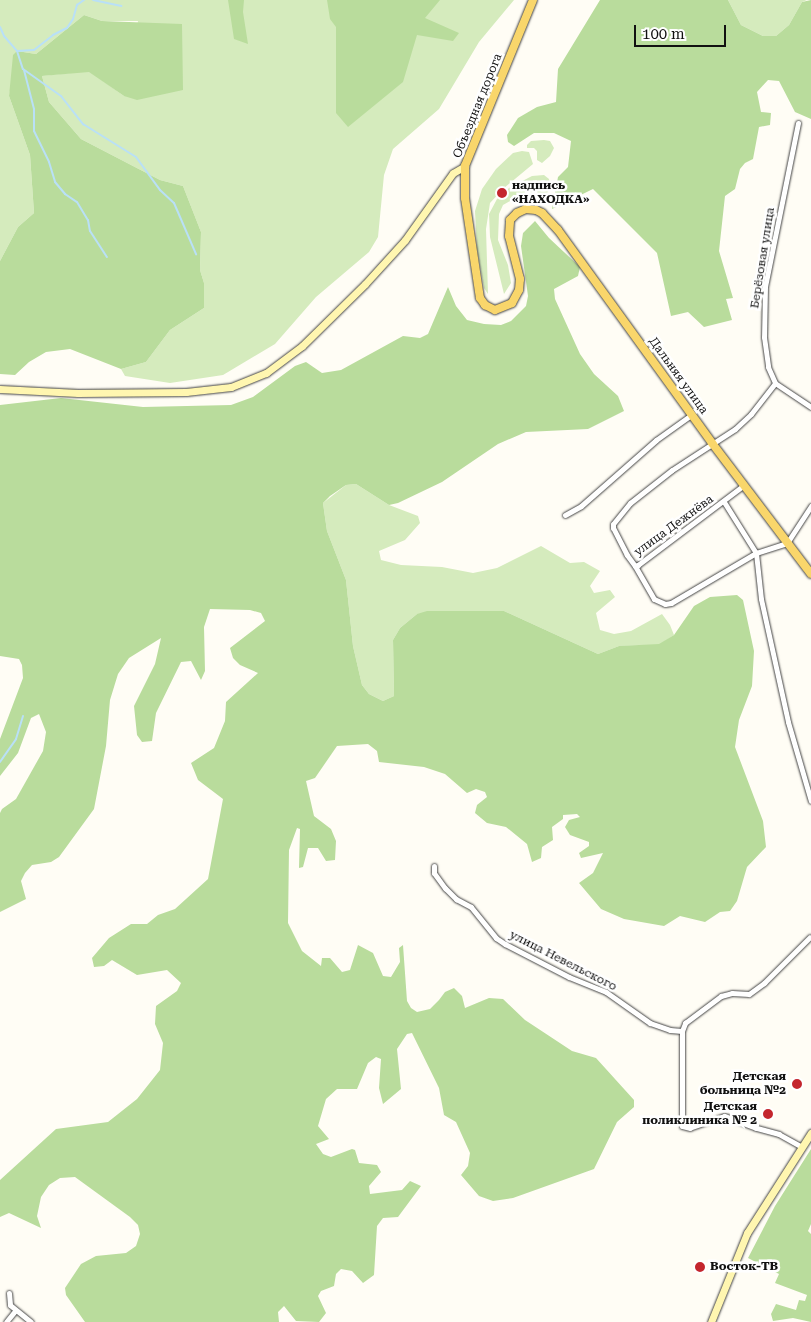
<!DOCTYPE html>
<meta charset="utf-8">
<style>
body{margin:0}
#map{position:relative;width:811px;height:1322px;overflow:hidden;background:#fffdf5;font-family:"Roboto Serif",serif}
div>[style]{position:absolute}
.green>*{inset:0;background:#d5ebbd}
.forest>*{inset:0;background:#b9dc9c}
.stream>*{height:2px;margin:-1px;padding:0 1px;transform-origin:1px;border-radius:1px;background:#b9e0f7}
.roads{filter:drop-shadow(0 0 1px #444) drop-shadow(0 0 1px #444)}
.street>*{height:5px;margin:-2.5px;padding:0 2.5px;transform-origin:2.5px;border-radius:2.5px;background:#fff}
.secondary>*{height:7px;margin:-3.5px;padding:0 3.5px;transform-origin:3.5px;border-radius:3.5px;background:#fff6b0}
.primary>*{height:8px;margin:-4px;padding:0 4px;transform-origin:4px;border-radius:4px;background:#f9d66b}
.dots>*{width:14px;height:14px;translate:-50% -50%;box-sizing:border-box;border:2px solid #fff;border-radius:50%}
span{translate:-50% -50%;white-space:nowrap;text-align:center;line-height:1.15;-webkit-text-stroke:5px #fff;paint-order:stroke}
.street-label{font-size:12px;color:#111}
.poi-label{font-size:12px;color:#111;font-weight:700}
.left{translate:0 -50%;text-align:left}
.right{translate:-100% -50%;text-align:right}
.scale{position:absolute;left:634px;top:25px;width:92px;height:22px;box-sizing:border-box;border:2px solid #111;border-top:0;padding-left:6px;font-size:15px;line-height:18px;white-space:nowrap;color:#111;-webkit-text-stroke:4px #fff;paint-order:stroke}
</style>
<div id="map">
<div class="green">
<i style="clip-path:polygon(0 0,514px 0,479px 42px,439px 109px,393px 149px,384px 175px,378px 237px,369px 252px,316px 297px,275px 344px,223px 375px,170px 383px,125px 376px,121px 369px,146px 362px,170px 330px,204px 308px,204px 283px,200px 270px,201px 232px,183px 186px,160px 180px,81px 139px,49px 102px,42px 76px,89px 71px,124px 96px,138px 21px,102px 21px,84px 15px,36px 54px,17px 51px,9px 96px,30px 155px,34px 213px,18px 227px,0 261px)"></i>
<i style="clip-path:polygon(728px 0,807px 0,802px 2px,789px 25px,776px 36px,763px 36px,741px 25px)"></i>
<i style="clip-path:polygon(544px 140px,550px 141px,554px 148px,550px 156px,542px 163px,537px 160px,537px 151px,534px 148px,527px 148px,527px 145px,531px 141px)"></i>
<i style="clip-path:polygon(522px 151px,529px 152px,533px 164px,504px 188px,490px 203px,486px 229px,488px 294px,484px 288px,477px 249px,475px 211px,482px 189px,496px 169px,513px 153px)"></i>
<i style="clip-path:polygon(544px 175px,549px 179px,550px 185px,546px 197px,524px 193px,503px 205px,499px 214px,498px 240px,508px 265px,511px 283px,504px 294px,490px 237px,489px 214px,497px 199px,509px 188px,532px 176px)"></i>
<i style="clip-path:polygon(356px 484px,389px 505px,418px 516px,420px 523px,405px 540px,379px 551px,381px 560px,401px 565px,442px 567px,473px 573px,497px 568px,541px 546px,570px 563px,584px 562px,600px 571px,590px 586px,594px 593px,610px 590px,615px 597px,596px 613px,600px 630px,614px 634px,631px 631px,662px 614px,670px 625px,674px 635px,659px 645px,619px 646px,598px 654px,504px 611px,417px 614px,400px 628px,393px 640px,394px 696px,383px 701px,369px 694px,362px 685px,353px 646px,346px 580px,327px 531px,323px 503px,346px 485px)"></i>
</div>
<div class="forest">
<i style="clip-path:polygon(228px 0,244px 0,243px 12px,248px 44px,234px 39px)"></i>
<i style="clip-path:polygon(327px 0,440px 0,425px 18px,459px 33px,453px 41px,417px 35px,403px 82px,348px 127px,336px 113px,336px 27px,330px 19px)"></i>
<i style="clip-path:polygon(600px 0,728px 0,741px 25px,763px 36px,776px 36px,789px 25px,802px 2px,811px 0,811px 119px,795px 112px,779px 81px,768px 80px,757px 92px,761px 112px,771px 113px,770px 125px,759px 127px,753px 159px,745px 163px,740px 169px,735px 189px,725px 196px,719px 251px,733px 298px,726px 299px,732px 320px,704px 327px,688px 312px,671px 316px,657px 253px,593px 189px,552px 209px,558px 177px,568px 167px,571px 141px,554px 133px,534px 133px,514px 146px,508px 142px,507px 135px,518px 118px,537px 107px,556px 102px,558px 69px)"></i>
<i style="clip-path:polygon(84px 15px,102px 21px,182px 24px,183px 90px,137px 100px,124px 96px,89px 72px,42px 76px,49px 102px,81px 139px,160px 180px,183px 186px,201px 232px,200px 270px,204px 283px,204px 308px,170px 330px,146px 362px,121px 369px,70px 349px,46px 352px,29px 362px,15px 375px,0 374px,0 261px,18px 227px,34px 213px,30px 155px,9px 96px,13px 55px,17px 51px,36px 54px)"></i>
<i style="clip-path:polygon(535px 221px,549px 238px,580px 267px,578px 276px,554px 289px,555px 299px,580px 354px,594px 374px,618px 396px,624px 411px,588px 429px,526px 432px,498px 444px,442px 482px,398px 503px,389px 505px,356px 484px,346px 485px,330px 496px,323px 503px,327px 531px,346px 580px,353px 646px,362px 685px,369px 694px,383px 701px,394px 696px,393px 640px,400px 628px,417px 614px,427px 611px,504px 611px,598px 654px,619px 646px,659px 644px,674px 635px,694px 606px,710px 597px,737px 595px,743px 600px,754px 651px,752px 686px,739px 720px,735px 747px,763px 821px,766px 847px,747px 867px,737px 901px,730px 911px,720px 912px,705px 922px,680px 916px,664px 926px,624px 919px,601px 909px,579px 883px,593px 873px,603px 853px,581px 858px,579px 853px,589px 846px,589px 842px,570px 835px,565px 827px,569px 820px,580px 817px,577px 814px,563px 815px,563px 819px,552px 827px,553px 840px,542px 847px,541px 858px,532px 862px,527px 844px,506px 827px,487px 823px,475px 813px,477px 805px,487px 797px,485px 792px,476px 789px,467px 793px,445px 774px,424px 767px,379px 762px,377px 751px,368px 744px,337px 746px,315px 778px,306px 781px,314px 816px,331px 829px,336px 841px,335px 860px,326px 861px,318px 848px,308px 848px,303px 867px,299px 868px,300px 829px,297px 828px,289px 850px,288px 923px,302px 951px,321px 966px,322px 958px,330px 958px,342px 972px,350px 970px,358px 945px,373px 953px,383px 976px,391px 977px,400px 962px,399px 948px,403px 945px,407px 1001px,411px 1008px,417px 1012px,430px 1009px,439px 1000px,445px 992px,454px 988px,462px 996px,465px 1008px,489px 998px,503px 999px,525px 1020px,572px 1051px,596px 1058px,634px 1100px,634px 1107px,617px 1122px,594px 1169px,513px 1198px,493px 1201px,479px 1196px,461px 1175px,468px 1166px,470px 1153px,456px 1122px,444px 1115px,439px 1088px,412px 1033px,407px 1034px,397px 1049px,401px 1089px,383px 1104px,379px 1088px,381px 1059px,376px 1057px,368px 1063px,357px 1089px,337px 1089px,326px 1099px,318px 1126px,329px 1139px,316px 1144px,323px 1154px,331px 1157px,352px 1149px,355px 1150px,359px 1163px,377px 1165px,381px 1172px,369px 1186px,370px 1194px,402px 1190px,410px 1181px,421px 1186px,398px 1217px,383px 1218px,377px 1226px,374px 1275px,363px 1283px,352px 1271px,341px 1269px,336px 1274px,334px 1286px,321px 1291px,318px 1296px,326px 1313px,319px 1322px,296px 1321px,284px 1306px,278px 1312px,279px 1322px,85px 1322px,66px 1295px,65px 1288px,81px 1264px,96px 1256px,126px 1253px,136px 1246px,140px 1234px,138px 1225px,130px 1217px,75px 1177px,60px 1178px,49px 1185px,41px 1197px,37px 1216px,41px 1228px,9px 1213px,0 1217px,0 1180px,56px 1129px,108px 1122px,137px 1099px,160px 1070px,163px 1043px,155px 1024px,156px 1006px,177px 991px,181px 983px,167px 970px,137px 975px,112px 960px,104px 966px,94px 967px,92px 958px,109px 938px,131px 924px,147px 924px,158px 915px,175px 909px,208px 879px,223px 799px,198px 780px,191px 763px,214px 748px,225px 721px,226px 702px,258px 673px,240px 665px,233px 658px,230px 648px,265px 621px,261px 613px,250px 610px,210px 609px,204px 627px,205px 671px,201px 680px,191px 661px,181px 662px,156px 713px,152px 741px,142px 742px,137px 735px,134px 706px,155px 664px,161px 638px,129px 658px,118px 674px,110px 700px,106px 746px,94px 809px,59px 857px,51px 862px,32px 865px,25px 873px,21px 881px,26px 899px,0 912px,0 813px,2px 809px,16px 799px,43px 751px,46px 732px,39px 714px,31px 718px,18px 753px,0 776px,0 739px,23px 678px,22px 665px,19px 659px,0 656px,0 405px,61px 398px,143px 407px,231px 405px,253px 397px,295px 366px,306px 362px,322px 373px,341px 370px,403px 336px,420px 338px,428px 334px,448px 287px,456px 306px,467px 320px,484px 324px,501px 325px,511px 321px,526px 306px,528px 296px,521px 246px,523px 233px)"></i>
<i style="clip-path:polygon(811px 1149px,811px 1224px,808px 1231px,811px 1234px,811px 1322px,793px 1318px,773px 1321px,771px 1314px,776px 1304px,796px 1310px,799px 1300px,805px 1301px,807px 1295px,775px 1283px,779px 1274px,748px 1258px,775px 1206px)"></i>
</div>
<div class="stream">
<i style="left:93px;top:0;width:29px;rotate:12deg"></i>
<i style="left:0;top:27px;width:10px;rotate:66deg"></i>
<i style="left:4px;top:36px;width:20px;rotate:49deg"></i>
<i style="left:17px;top:51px;width:19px;rotate:72deg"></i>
<i style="left:23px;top:69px;width:47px;rotate:35.4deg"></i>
<i style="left:61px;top:96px;width:36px;rotate:52deg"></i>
<i style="left:83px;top:124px;width:62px;rotate:31.9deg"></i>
<i style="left:136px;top:157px;width:41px;rotate:54deg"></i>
<i style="left:160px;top:190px;width:19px;rotate:43deg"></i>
<i style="left:174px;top:203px;width:56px;rotate:66.7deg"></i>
<i style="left:17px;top:51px;width:17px;rotate:-3deg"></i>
<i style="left:34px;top:50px;width:24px;rotate:-38deg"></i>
<i style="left:53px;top:35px;width:16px;rotate:-27deg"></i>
<i style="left:67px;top:28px;width:11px;rotate:-56deg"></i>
<i style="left:73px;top:19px;width:15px;rotate:-74deg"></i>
<i style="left:77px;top:5px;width:9px;rotate:-36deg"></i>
<i style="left:24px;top:70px;width:40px;rotate:75.6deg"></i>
<i style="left:34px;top:109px;width:22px;rotate:90deg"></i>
<i style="left:34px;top:131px;width:34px;rotate:64deg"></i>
<i style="left:49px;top:162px;width:21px;rotate:73deg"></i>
<i style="left:55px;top:182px;width:16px;rotate:50deg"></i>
<i style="left:65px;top:194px;width:14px;rotate:34deg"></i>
<i style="left:77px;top:202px;width:21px;rotate:59deg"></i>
<i style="left:88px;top:220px;width:11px;rotate:80deg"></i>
<i style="left:90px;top:231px;width:31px;rotate:57deg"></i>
<i style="left:0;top:762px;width:28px;rotate:-55deg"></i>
<i style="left:16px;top:739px;width:24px;rotate:-73deg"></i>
</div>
<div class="roads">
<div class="street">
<i style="left:798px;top:123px;width:167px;rotate:101.4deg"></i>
<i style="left:765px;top:287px;width:50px;rotate:91.1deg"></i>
<i style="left:764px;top:337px;width:30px;rotate:82deg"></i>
<i style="left:768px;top:367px;width:17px;rotate:66deg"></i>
<i style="left:775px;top:383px;width:43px;rotate:33.7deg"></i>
<i style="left:744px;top:485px;width:133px;rotate:143deg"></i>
<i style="left:638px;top:565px;width:3px;rotate:162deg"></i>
<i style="left:635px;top:566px;width:14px;rotate:-126deg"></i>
<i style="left:627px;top:555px;width:30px;rotate:-117deg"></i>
<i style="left:613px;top:528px;width:4px;rotate:-90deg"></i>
<i style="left:613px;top:524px;width:27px;rotate:-51deg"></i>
<i style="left:630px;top:503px;width:53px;rotate:-38.2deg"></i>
<i style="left:672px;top:470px;width:75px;rotate:-33.1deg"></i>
<i style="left:735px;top:429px;width:22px;rotate:-43deg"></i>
<i style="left:751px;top:414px;width:39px;rotate:-52deg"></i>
<i style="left:811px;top:506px;width:44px;rotate:123deg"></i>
<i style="left:787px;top:543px;width:33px;rotate:162deg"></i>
<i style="left:756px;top:553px;width:46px;rotate:83.8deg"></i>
<i style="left:761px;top:599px;width:126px;rotate:77.6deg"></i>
<i style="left:788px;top:722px;width:82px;rotate:73.8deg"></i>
<i style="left:565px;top:515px;width:18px;rotate:-29deg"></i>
<i style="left:581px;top:506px;width:100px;rotate:-41.3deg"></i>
<i style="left:656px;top:440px;width:43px;rotate:-35.5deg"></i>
<i style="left:635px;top:566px;width:38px;rotate:60deg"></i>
<i style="left:654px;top:599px;width:12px;rotate:24deg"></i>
<i style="left:665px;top:604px;width:6px;rotate:-9deg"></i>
<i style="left:671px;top:603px;width:99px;rotate:-30.5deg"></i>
<i style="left:756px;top:553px;width:60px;rotate:-122.1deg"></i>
<i style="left:434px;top:866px;width:7px;rotate:90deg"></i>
<i style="left:434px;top:873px;width:19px;rotate:54deg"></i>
<i style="left:445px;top:888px;width:16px;rotate:45deg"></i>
<i style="left:456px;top:899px;width:17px;rotate:28deg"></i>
<i style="left:471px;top:907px;width:40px;rotate:51deg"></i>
<i style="left:496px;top:938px;width:11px;rotate:34deg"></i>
<i style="left:505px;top:944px;width:72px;rotate:27.3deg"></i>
<i style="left:569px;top:977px;width:40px;rotate:22deg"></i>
<i style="left:606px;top:992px;width:54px;rotate:35.2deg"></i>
<i style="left:650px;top:1023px;width:21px;rotate:19deg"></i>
<i style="left:670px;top:1030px;width:12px;rotate:5deg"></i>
<i style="left:802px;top:1147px;width:26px;rotate:-151deg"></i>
<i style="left:779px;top:1134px;width:24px;rotate:-165deg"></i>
<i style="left:756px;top:1128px;width:34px;rotate:-159deg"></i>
<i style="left:724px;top:1116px;width:36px;rotate:161deg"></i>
<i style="left:690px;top:1128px;width:8px;rotate:-166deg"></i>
<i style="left:682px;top:1126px;width:95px;rotate:-90deg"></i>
<i style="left:682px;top:1031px;width:9px;rotate:-69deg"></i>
<i style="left:685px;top:1023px;width:45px;rotate:-36.9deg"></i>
<i style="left:721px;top:996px;width:11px;rotate:-15deg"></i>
<i style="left:732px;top:993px;width:17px;rotate:3deg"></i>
<i style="left:749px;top:994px;width:19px;rotate:-36deg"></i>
<i style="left:764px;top:983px;width:65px;rotate:-45deg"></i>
<i style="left:9px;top:1293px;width:12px;rotate:85deg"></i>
<i style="left:10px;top:1305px;width:27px;rotate:39deg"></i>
<i style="left:6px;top:1322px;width:14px;rotate:-51deg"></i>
</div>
<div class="secondary">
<i style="left:0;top:389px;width:78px;rotate:2.9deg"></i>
<i style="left:78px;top:393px;width:108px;rotate:-0.5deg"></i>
<i style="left:186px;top:392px;width:45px;rotate:-6.3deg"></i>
<i style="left:231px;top:387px;width:38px;rotate:-22deg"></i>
<i style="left:266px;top:373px;width:45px;rotate:-36.9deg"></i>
<i style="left:302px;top:346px;width:88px;rotate:-44.5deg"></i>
<i style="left:365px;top:284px;width:59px;rotate:-47.7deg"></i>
<i style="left:405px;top:240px;width:82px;rotate:-54.4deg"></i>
<i style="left:453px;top:173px;width:14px;rotate:-30deg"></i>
<i style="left:711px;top:1322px;width:96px;rotate:-68deg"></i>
<i style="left:747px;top:1233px;width:119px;rotate:-57.4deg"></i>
</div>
<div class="primary">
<i style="left:533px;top:0;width:179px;rotate:112.3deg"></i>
<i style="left:465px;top:166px;width:32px;rotate:90deg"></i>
<i style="left:465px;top:198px;width:101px;rotate:81.5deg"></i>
<i style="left:480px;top:298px;width:9px;rotate:54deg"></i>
<i style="left:485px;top:305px;width:11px;rotate:27deg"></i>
<i style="left:495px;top:310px;width:18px;rotate:-22deg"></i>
<i style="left:512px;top:303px;width:15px;rotate:-62deg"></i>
<i style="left:519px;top:290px;width:11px;rotate:-85deg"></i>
<i style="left:520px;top:279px;width:44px;rotate:-104.3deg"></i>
<i style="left:509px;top:236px;width:16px;rotate:-86deg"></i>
<i style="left:510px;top:220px;width:10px;rotate:-45deg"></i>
<i style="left:517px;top:213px;width:10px;rotate:-24deg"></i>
<i style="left:526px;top:209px;width:10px;rotate:6deg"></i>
<i style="left:536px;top:210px;width:7px;rotate:27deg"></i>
<i style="left:542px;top:213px;width:23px;rotate:47deg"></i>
<i style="left:558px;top:230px;width:263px;rotate:54.1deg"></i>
<i style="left:712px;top:443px;width:164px;rotate:52.9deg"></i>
</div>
</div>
<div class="dots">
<i style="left:502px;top:193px;background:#c4262e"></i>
<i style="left:797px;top:1084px;background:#c4262e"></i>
<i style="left:768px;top:1114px;background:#c4262e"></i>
<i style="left:700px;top:1267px;background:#c4262e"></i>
</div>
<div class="street-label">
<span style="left:478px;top:106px;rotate:-68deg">Объездная дорога</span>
<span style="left:763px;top:258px;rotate:-81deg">Берёзовая улица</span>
<span style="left:678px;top:376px;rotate:54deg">Дальняя улица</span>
<span style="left:674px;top:526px;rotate:-36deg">улица Дежнёва</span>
<span style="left:563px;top:961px;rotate:27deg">улица Невельского</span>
</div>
<div class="poi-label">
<span class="left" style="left:512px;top:193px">надпись<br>«НАХОДКА»</span>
<span class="right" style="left:786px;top:1084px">Детская<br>больница №2</span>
<span class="right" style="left:757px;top:1114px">Детская<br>поликлиника № 2</span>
<span class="left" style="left:710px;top:1267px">Восток-ТВ</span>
</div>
<div class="scale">100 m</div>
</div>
